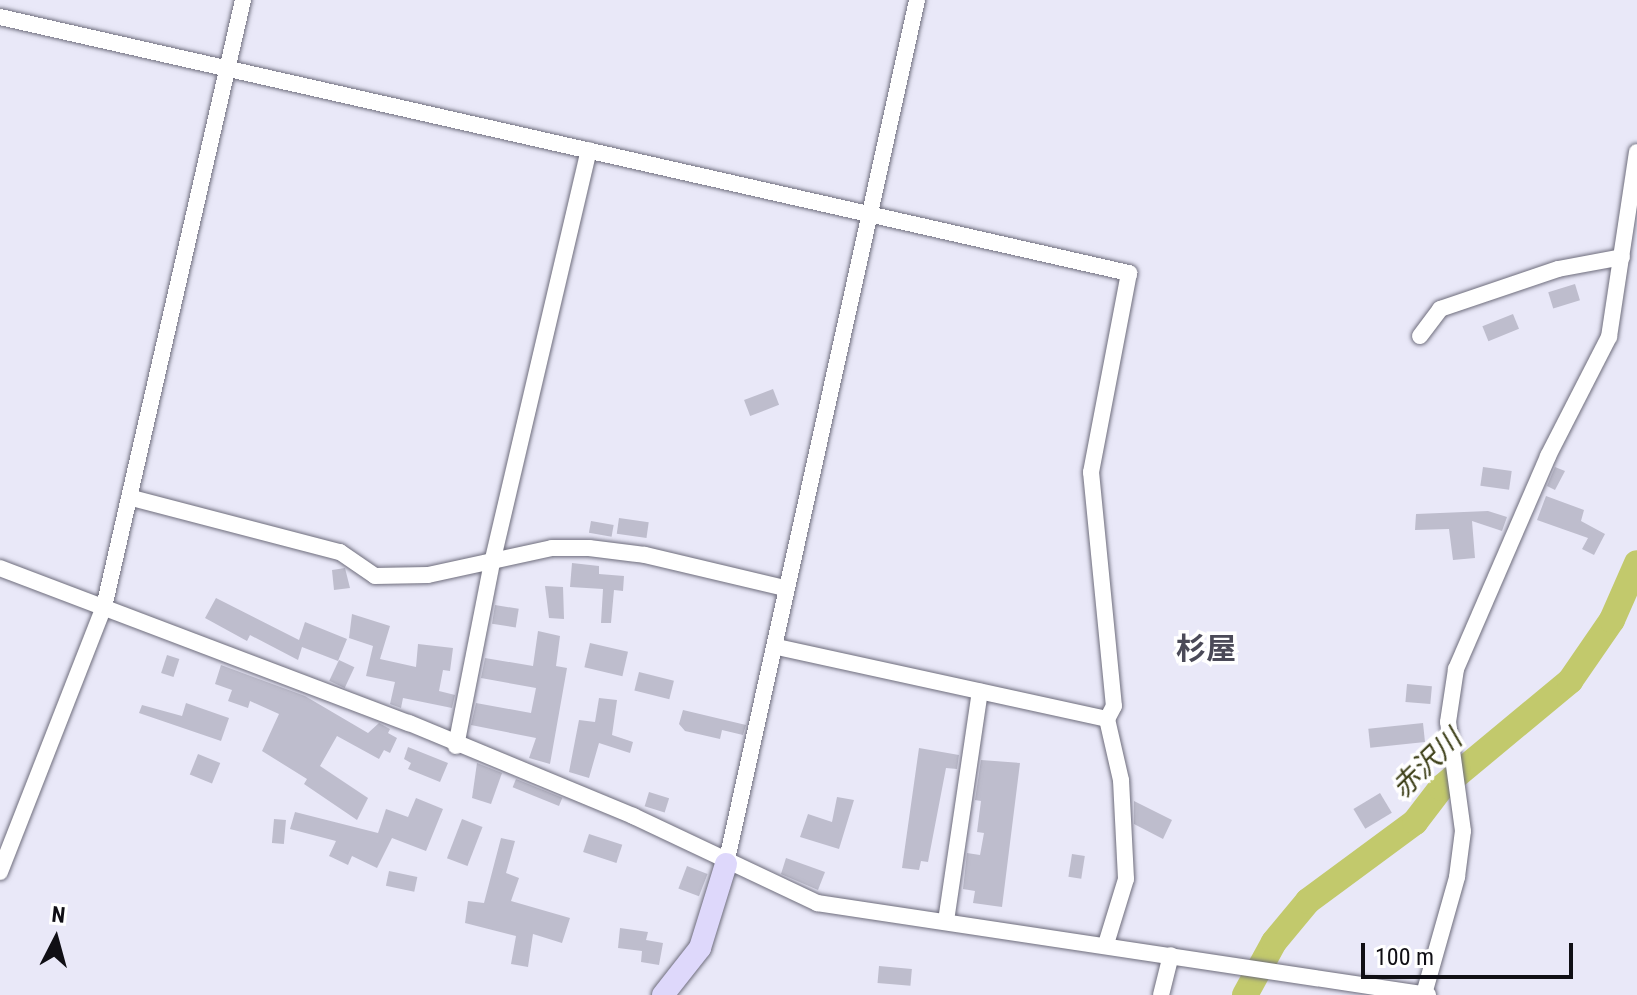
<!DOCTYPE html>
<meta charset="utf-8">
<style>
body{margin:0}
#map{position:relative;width:1637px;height:995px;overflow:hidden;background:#e9e8f8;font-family:"Roboto Condensed","Noto Sans JP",sans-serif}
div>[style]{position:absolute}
.river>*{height:26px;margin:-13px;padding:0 13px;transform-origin:13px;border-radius:13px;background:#c2c96c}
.building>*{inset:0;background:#bebdcd;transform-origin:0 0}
.roads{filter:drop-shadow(0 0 2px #6e6d7c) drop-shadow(0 0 2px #6e6d7c)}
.street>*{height:16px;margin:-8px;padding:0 8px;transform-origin:8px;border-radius:8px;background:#fff}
.secondary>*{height:22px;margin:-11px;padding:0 11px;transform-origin:11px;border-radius:11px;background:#ded8fb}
span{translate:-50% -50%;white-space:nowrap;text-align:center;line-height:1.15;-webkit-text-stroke:7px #fff;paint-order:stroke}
.water-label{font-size:28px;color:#3e4019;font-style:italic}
.quarter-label{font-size:30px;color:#4b4a58;font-weight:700}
.north{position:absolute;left:16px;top:899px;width:80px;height:80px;-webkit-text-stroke:6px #fff;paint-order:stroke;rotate:6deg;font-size:22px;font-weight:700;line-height:32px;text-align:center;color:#100f15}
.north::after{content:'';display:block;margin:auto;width:28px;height:36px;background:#100f15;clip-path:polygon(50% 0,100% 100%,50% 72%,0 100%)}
.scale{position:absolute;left:1361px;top:943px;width:212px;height:36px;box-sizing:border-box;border:4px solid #100f15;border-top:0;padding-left:10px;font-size:24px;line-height:28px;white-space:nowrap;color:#100f15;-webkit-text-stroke:6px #fff;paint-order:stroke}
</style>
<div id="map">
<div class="river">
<i style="left:1245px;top:995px;width:60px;rotate:-61.3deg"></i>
<i style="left:1274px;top:942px;width:53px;rotate:-50.3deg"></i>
<i style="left:1308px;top:901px;width:133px;rotate:-36.4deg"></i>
<i style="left:1415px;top:822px;width:43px;rotate:-52.6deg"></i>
<i style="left:1441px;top:788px;width:168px;rotate:-39.7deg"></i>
<i style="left:1570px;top:681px;width:74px;rotate:-55.5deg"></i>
<i style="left:1612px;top:620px;width:62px;rotate:-66.3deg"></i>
</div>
<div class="building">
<i style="left:1575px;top:284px;width:17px;height:28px;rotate:73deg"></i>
<i style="left:1513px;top:314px;width:16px;height:33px;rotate:68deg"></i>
<i style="left:773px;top:389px;width:17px;height:31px;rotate:69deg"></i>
<i style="left:1483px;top:467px;width:29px;height:19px;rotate:8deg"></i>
<i style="clip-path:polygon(1555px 467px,1565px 471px,1555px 490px,1547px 486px)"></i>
<i style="clip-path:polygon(1546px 496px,1584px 510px,1581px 521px,1605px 534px,1594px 555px,1582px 549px,1588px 538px,1537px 520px)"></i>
<i style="clip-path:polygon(1488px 511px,1507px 517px,1502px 531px,1472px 521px,1475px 558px,1453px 560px,1449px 529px,1415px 530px,1416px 514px)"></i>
<i style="left:619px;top:518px;width:30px;height:16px;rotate:8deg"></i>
<i style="left:591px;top:521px;width:23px;height:12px;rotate:10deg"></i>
<i style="clip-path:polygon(572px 563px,599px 566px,599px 574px,624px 576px,623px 591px,614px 590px,611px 623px,601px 623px,603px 589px,570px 587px)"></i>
<i style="clip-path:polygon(345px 568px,350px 588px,334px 590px,332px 570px)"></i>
<i style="clip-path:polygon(545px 586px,563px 587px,564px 619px,549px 618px)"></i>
<i style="clip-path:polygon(216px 598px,299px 640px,305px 622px,347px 639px,338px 661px,302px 647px,298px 660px,250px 635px,247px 641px,205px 618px)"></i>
<i style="left:495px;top:605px;width:24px;height:19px;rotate:9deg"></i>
<i style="clip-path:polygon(352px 614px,390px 626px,380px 659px,416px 667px,418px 644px,453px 648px,450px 671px,443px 670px,439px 691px,455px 695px,452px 708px,403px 698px,401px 708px,390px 704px,395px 682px,366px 676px,373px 646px,349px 638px)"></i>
<i style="clip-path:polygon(538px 631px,560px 636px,556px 666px,567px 668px,550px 764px,529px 758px,536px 738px,471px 725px,476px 703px,531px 713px,536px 688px,481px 678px,485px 658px,533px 666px)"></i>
<i style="left:590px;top:643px;width:39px;height:25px;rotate:13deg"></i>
<i style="left:167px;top:655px;width:13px;height:19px;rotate:18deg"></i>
<i style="left:339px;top:660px;width:17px;height:23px;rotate:25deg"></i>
<i style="clip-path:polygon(221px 665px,305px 696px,368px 733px,379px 723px,390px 729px,388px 733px,397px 738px,390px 753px,384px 750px,379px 759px,337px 736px,320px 766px,368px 798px,357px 820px,304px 784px,307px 779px,262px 751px,279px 714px,250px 701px,248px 708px,228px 701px,232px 690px,215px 684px)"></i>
<i style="left:639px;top:672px;width:36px;height:19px;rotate:14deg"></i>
<i style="left:1407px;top:684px;width:25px;height:18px;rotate:5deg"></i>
<i style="clip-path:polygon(599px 698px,617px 700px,612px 735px,633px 742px,630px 753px,599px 743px,589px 778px,569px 772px,579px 720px,595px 722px)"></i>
<i style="clip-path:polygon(186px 703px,229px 718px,221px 741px,139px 713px,142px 705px,182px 716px)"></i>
<i style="clip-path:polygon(683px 710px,746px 725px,743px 735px,722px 730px,720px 739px,685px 731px,679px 724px)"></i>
<i style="left:1423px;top:723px;width:19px;height:55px;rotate:84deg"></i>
<i style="clip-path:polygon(408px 747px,448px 763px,440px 782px,408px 769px,411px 763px,404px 759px)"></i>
<i style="clip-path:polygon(919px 748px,959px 755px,957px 769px,946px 768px,928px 862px,921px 861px,919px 870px,902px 868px)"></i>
<i style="left:198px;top:754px;width:24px;height:22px;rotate:22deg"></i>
<i style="clip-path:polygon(981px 760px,1020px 763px,1002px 907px,973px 903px,975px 891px,963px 889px,967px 853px,980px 855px,984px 833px,977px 832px,981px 801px,975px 800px)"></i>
<i style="clip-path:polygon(477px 763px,502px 773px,491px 804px,472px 798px)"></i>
<i style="left:516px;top:779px;width:50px;height:9px;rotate:22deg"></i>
<i style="left:649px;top:792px;width:21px;height:15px;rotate:17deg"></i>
<i style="left:1380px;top:793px;width:23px;height:31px;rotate:59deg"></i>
<i style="clip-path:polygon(837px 797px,854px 800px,839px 849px,800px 837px,808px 814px,832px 822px)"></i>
<i style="clip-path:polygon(416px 798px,443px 809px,426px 851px,392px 838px,377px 868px,352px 856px,348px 865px,329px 856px,336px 841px,290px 829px,295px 812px,378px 833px,386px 809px,408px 817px)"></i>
<i style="clip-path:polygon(1134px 801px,1172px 820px,1163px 839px,1134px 824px)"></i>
<i style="left:274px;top:819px;width:12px;height:24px;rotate:5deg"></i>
<i style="left:462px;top:819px;width:22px;height:42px;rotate:21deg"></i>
<i style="left:589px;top:834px;width:35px;height:19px;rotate:18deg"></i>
<i style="clip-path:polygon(501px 838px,515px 841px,506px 873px,519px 878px,511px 901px,570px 918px,562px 943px,533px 934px,528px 967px,511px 964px,516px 936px,465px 923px,468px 901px,484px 903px)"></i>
<i style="left:1072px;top:854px;width:13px;height:23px;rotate:9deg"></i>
<i style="clip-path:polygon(786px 858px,825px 872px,818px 890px,781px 874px)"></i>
<i style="left:687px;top:866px;width:22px;height:24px;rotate:21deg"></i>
<i style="left:389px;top:871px;width:29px;height:15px;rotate:12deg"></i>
<i style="clip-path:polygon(620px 928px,648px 932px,646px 940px,663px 943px,659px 965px,641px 962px,642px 951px,618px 948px)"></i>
<i style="left:879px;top:966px;width:33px;height:17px;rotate:5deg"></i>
</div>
<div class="roads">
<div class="street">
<i style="left:0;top:17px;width:1158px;rotate:12.78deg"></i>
<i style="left:1129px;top:273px;width:203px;rotate:100.8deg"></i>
<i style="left:1091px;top:472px;width:235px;rotate:84.4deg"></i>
<i style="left:1114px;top:706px;width:15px;rotate:118deg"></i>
<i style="left:1107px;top:719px;width:63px;rotate:77.1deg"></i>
<i style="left:1121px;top:780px;width:99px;rotate:87.1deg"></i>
<i style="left:1126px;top:879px;width:68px;rotate:107.1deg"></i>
<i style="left:1420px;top:336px;width:34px;rotate:-53deg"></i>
<i style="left:1440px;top:309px;width:125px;rotate:-18.7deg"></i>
<i style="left:1558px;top:269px;width:65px;rotate:-10.6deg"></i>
<i style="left:132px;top:498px;width:215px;rotate:14.6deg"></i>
<i style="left:340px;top:552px;width:42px;rotate:34.4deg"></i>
<i style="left:375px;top:576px;width:53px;rotate:-1.1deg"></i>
<i style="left:428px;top:575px;width:127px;rotate:-12.3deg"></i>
<i style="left:552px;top:548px;width:37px"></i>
<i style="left:589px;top:548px;width:56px;rotate:7.1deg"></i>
<i style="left:645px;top:555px;width:144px;rotate:13.3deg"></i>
<i style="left:0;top:568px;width:437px;rotate:20.8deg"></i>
<i style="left:409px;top:723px;width:243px;rotate:22.5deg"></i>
<i style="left:633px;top:816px;width:204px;rotate:25.3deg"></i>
<i style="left:817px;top:903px;width:618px;rotate:8.56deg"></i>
<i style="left:777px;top:647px;width:338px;rotate:12.3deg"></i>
<i style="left:456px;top:746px;width:187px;rotate:-78.9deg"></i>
<i style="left:492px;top:563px;width:424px;rotate:-76.8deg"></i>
<i style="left:726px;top:864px;width:885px;rotate:-77.53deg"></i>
<i style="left:0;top:872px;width:285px;rotate:-68.6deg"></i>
<i style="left:104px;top:607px;width:623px;rotate:-77.1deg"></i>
<i style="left:946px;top:921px;width:232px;rotate:-81.6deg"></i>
<i style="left:1424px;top:994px;width:122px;rotate:-74.2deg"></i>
<i style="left:1457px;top:877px;width:46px;rotate:-82.6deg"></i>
<i style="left:1463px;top:831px;width:110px;rotate:-97.8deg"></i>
<i style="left:1448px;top:722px;width:54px;rotate:-81.4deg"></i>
<i style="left:1456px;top:669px;width:232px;rotate:-66.6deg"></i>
<i style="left:1548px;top:456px;width:134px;rotate:-62.9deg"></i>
<i style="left:1609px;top:337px;width:187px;rotate:-81.4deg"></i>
<i style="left:1161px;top:995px;width:41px;rotate:-76deg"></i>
</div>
<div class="secondary">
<i style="left:663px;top:995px;width:60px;rotate:-51.8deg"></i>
<i style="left:700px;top:948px;width:88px;rotate:-72.8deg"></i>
</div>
</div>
<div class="water-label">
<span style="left:1427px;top:764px;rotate:-44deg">赤沢川</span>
</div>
<div class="quarter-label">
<span style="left:1206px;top:649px">杉屋</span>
</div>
<div class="north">N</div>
<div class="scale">100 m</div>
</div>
